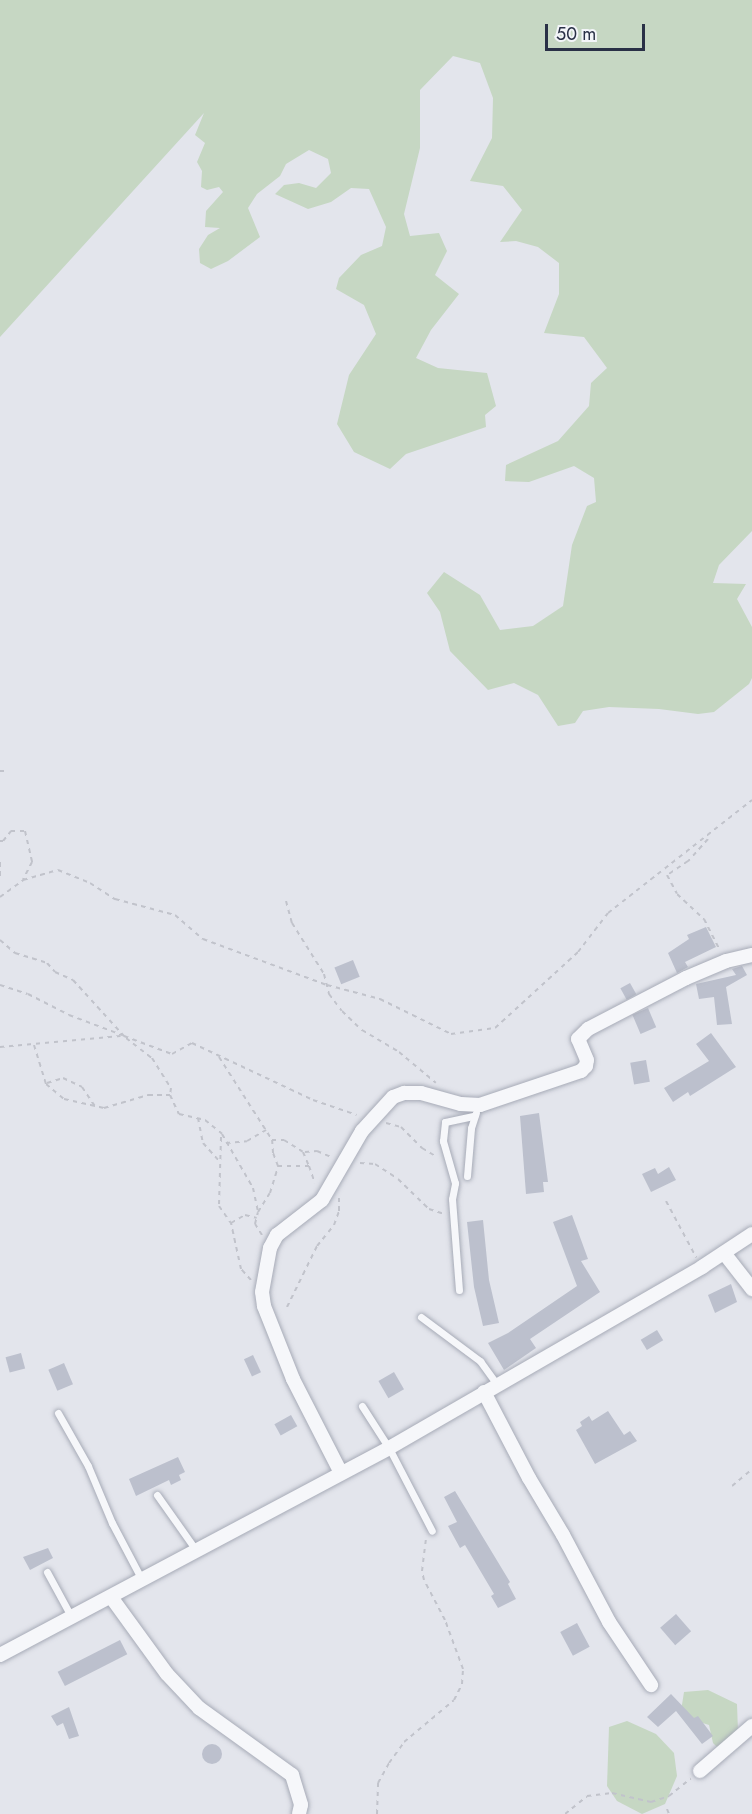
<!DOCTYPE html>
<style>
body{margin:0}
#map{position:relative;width:752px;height:1814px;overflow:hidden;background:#e3e5ec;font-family:Jost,sans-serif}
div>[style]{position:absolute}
.green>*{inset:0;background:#c6d7c3}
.building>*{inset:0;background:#bcc0cd;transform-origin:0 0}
.round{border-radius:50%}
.path>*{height:2px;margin-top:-1px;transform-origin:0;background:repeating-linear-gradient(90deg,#c1c3cb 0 4.5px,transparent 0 9px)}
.roads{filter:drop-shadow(0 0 2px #a7abb7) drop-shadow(0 0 2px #a7abb7)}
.service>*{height:7px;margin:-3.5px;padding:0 3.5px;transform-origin:3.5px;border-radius:3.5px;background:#f6f7fa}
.minor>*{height:14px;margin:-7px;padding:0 7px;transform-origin:7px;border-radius:7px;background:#f6f7fa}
span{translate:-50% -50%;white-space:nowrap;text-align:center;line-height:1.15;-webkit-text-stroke:4.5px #f3f5f9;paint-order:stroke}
.scale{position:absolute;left:545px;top:24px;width:100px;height:27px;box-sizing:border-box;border:3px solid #293046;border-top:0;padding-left:8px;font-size:18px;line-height:21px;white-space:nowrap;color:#293046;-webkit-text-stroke:4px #f3f5f9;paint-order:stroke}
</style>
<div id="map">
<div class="green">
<i style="clip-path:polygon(0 0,752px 0,752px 531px,719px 565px,713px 583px,746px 584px,737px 599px,752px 627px,752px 678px,749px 684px,714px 712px,698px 714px,659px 709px,609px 707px,583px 711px,575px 723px,558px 726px,538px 695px,514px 683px,488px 690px,450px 651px,440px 612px,427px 593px,444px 572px,480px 595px,500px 630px,533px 626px,563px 606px,572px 545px,587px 506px,596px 502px,594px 478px,574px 466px,529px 482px,505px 481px,506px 465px,558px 441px,589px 406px,591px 383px,607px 368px,584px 337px,544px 333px,559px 294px,559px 263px,538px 247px,516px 241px,500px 242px,522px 210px,503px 186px,470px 181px,492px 138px,493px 98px,480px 63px,453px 56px,420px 90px,420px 148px,404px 214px,410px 236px,439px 233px,447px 251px,435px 275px,459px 294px,431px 330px,416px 358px,438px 368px,487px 373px,496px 406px,485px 415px,486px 427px,406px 454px,390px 469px,354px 452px,337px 424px,349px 375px,376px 334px,364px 305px,336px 289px,339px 278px,361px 255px,382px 246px,386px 227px,369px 189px,351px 188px,331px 202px,308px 209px,275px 194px,284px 185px,299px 183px,316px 188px,331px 173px,328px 159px,309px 150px,286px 164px,280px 176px,257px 194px,248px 208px,260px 237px,228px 261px,211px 269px,200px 263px,199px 249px,208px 235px,220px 228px,205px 227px,206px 211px,223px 192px,219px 187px,207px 190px,201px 187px,202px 171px,197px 162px,205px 143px,195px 135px,204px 113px,0 337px)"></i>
<i style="clip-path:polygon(708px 1690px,737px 1704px,738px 1732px,717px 1747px,713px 1743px,709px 1725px,687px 1718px,681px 1711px,684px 1692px)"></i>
<i style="clip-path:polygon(627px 1721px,656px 1734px,674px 1753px,677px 1776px,665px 1804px,642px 1814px,617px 1801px,607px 1786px,609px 1727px)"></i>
</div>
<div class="building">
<i style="clip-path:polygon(706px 927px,716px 947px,685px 962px,688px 967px,677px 973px,668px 953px,689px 939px,687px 935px)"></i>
<i style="left:353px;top:960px;width:18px;height:20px;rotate:68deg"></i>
<i style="clip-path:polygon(742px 966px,747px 975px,726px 987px,732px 1024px,717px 1025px,714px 997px,699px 999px,696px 984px,736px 975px,732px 969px)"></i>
<i style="left:630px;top:983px;width:13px;height:11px;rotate:61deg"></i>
<i style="left:648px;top:1008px;width:21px;height:17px;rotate:67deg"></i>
<i style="clip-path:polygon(711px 1033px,736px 1067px,690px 1096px,688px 1092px,673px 1102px,664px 1088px,709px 1061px,696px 1044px)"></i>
<i style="left:646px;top:1060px;width:22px;height:16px;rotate:80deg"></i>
<i style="clip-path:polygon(539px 1113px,548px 1182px,543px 1182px,544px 1192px,526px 1194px,520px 1116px)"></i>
<i style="clip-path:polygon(669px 1167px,676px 1180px,651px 1192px,642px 1174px,655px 1168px,658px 1174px)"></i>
<i style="clip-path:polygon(572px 1215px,588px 1259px,581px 1261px,600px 1292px,530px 1339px,536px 1348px,504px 1370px,488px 1343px,508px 1333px,577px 1286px,553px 1222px)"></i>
<i style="clip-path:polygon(483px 1220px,489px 1280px,499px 1323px,483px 1326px,474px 1287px,467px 1222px)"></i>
<i style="clip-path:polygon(731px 1284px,737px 1302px,715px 1313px,708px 1295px)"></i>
<i style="left:657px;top:1330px;width:12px;height:19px;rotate:59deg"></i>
<i style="left:21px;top:1353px;width:16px;height:16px;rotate:75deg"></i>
<i style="left:253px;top:1355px;width:19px;height:10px;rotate:65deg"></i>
<i style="left:64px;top:1363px;width:23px;height:17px;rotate:67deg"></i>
<i style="left:394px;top:1372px;width:20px;height:18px;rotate:60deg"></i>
<i style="clip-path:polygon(608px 1411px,624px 1435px,630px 1431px,637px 1441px,595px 1464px,576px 1430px,582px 1426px,580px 1422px,589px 1416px,592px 1421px)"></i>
<i style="left:291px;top:1415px;width:13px;height:19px;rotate:61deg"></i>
<i style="clip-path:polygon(178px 1457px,185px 1472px,179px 1475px,181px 1480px,171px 1485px,169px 1480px,136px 1496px,129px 1479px)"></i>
<i style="clip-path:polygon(455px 1491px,510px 1582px,508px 1584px,516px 1599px,498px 1608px,491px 1596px,494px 1594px,465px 1545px,460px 1548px,448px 1526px,457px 1522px,444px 1497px)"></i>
<i style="clip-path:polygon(48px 1548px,53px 1558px,30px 1570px,23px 1557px)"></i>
<i style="left:676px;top:1614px;width:23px;height:21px;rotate:49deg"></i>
<i style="left:577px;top:1623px;width:27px;height:19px;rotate:62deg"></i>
<i style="left:120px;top:1640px;width:16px;height:70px;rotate:63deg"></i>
<i style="clip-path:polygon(671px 1694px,694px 1718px,698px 1716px,713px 1736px,702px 1744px,676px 1711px,658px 1727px,647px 1717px)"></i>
<i style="clip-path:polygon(69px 1707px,79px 1736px,69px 1739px,63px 1723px,57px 1726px,51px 1716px)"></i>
<i class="round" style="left:202px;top:1744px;width:20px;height:20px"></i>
</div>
<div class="path">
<i style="left:0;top:771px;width:4px"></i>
<i style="left:708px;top:839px;width:30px;rotate:132deg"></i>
<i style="left:688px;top:861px;width:25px;rotate:146deg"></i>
<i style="left:667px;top:875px;width:21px;rotate:62deg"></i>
<i style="left:677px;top:894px;width:37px;rotate:43deg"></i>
<i style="left:704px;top:919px;width:35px;rotate:63deg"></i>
<i style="left:0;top:841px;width:3px"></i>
<i style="left:3px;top:841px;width:13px;rotate:-51deg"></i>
<i style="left:11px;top:831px;width:14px"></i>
<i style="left:25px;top:831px;width:32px;rotate:77deg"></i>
<i style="left:32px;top:862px;width:20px;rotate:117deg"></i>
<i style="left:0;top:862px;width:16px;rotate:90deg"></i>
<i style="left:0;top:897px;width:29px;rotate:-36deg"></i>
<i style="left:23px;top:880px;width:36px;rotate:-16deg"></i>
<i style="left:58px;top:870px;width:35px;rotate:22deg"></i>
<i style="left:90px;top:883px;width:30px;rotate:33deg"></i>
<i style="left:115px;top:899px;width:62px;rotate:14.9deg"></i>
<i style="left:175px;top:915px;width:37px;rotate:41deg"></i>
<i style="left:203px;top:939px;width:132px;rotate:20.4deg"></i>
<i style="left:327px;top:985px;width:55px;rotate:14.8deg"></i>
<i style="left:380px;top:999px;width:79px;rotate:26.2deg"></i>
<i style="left:451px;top:1034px;width:44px;rotate:-7.8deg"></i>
<i style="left:495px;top:1028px;width:113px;rotate:-42.5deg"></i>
<i style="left:578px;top:952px;width:49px;rotate:-52.4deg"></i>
<i style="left:608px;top:913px;width:183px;rotate:-38.1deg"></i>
<i style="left:286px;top:901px;width:23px;rotate:75deg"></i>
<i style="left:292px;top:923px;width:60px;rotate:57.9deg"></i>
<i style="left:324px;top:974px;width:21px;rotate:76deg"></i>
<i style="left:329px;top:994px;width:21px;rotate:53deg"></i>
<i style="left:342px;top:1011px;width:28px;rotate:44deg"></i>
<i style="left:362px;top:1030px;width:43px;rotate:30.7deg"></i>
<i style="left:399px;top:1052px;width:48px;rotate:40deg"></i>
<i style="left:0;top:940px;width:20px;rotate:41deg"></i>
<i style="left:15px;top:953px;width:34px;rotate:17deg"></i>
<i style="left:47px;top:963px;width:12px;rotate:48deg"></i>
<i style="left:55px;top:972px;width:20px;rotate:24deg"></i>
<i style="left:73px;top:980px;width:76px;rotate:47.7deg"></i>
<i style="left:124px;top:1036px;width:51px;rotate:20.6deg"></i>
<i style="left:172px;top:1054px;width:23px;rotate:-29deg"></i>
<i style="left:192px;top:1043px;width:134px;rotate:25.2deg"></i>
<i style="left:313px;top:1100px;width:46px;rotate:18.8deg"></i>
<i style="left:0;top:985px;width:29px;rotate:18deg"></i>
<i style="left:28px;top:994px;width:46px;rotate:27.1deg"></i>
<i style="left:69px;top:1015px;width:57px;rotate:20.7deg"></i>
<i style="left:126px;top:1038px;width:33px;rotate:38deg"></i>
<i style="left:152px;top:1058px;width:36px;rotate:58deg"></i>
<i style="left:171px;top:1088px;width:7px;rotate:98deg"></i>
<i style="left:170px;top:1095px;width:21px;rotate:65deg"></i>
<i style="left:179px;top:1114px;width:27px;rotate:13deg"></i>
<i style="left:205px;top:1120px;width:22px;rotate:39deg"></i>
<i style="left:222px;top:1134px;width:62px;rotate:60.1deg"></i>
<i style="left:253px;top:1188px;width:25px;rotate:78deg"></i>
<i style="left:34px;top:1045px;width:41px;rotate:72.9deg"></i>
<i style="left:46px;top:1084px;width:23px;rotate:40deg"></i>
<i style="left:64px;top:1099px;width:41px;rotate:12.7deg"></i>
<i style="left:104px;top:1108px;width:46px;rotate:-16.5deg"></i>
<i style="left:148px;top:1095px;width:22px"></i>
<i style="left:0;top:1047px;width:121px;rotate:-5.2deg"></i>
<i style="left:219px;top:1057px;width:98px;rotate:57.4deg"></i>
<i style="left:47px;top:1083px;width:17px;rotate:-17deg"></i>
<i style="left:63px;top:1078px;width:21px;rotate:25deg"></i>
<i style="left:82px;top:1087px;width:23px;rotate:56deg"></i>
<i style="left:198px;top:1118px;width:25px;rotate:79deg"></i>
<i style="left:203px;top:1143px;width:25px;rotate:48deg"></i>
<i style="left:386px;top:1123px;width:16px;rotate:15deg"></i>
<i style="left:401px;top:1127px;width:30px;rotate:45deg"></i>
<i style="left:422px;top:1148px;width:17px;rotate:31deg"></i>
<i style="left:221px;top:1137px;width:69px;rotate:91.7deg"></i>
<i style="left:219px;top:1206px;width:21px;rotate:55deg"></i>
<i style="left:226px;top:1143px;width:21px;rotate:-5deg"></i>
<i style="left:247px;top:1141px;width:22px;rotate:-30deg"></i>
<i style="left:305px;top:1152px;width:12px;rotate:-5deg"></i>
<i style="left:317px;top:1151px;width:15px;rotate:23deg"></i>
<i style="left:360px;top:1163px;width:15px;rotate:4deg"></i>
<i style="left:375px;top:1164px;width:27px;rotate:33deg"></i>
<i style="left:398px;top:1179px;width:43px;rotate:44.1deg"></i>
<i style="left:429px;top:1209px;width:16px;rotate:18deg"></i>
<i style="left:309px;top:1166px;width:18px;rotate:71deg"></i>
<i style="left:666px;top:1201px;width:64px;rotate:61.8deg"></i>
<i style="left:262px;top:1235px;width:13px;rotate:-122deg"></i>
<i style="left:255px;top:1224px;width:12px;rotate:-76deg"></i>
<i style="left:258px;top:1212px;width:22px;rotate:-58deg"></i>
<i style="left:270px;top:1193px;width:28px;rotate:-73deg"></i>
<i style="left:278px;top:1166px;width:14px;rotate:-111deg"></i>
<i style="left:273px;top:1153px;width:13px;rotate:-94deg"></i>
<i style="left:272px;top:1140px;width:12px"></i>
<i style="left:284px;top:1140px;width:22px;rotate:32deg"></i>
<i style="left:303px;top:1152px;width:15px;rotate:67deg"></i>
<i style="left:309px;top:1166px;width:31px;rotate:180deg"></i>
<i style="left:251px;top:1280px;width:15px;rotate:-132deg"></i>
<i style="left:241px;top:1269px;width:47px;rotate:-102.3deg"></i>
<i style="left:231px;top:1223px;width:16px;rotate:-30deg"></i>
<i style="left:245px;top:1215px;width:12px;rotate:14deg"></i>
<i style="left:287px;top:1307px;width:68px;rotate:-63.8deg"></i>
<i style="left:317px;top:1246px;width:27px;rotate:-51deg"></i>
<i style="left:334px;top:1225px;width:15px;rotate:-70deg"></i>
<i style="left:339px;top:1211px;width:13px;rotate:-90deg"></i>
<i style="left:732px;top:1486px;width:26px;rotate:-40deg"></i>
<i style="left:667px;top:1809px;width:5px;rotate:68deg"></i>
<i style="left:377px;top:1814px;width:31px;rotate:-88deg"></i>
<i style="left:378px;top:1783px;width:23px;rotate:-61deg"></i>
<i style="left:389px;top:1763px;width:26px;rotate:-54deg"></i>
<i style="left:404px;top:1742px;width:65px;rotate:-40deg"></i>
<i style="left:454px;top:1700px;width:18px;rotate:-63deg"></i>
<i style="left:462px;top:1684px;width:15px;rotate:-86deg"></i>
<i style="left:463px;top:1669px;width:52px;rotate:-110.2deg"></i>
<i style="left:445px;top:1620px;width:45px;rotate:-117.7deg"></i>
<i style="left:424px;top:1580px;width:9px;rotate:-103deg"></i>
<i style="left:422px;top:1571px;width:32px;rotate:-83deg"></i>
<i style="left:565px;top:1814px;width:28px;rotate:-39deg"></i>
<i style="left:587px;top:1796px;width:25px;rotate:-7deg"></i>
<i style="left:612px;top:1793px;width:40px;rotate:13deg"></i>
<i style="left:651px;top:1802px;width:19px;rotate:-18deg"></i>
<i style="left:669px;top:1796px;width:28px;rotate:-39deg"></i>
</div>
<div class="roads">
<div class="service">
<i style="left:467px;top:1176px;width:48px;rotate:-85.2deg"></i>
<i style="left:471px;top:1128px;width:16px;rotate:-72deg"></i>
<i style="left:459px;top:1290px;width:91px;rotate:-94.4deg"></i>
<i style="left:452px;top:1199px;width:16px;rotate:-79deg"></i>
<i style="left:455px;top:1183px;width:44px;rotate:-105.9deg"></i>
<i style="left:443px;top:1141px;width:19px;rotate:-84deg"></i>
<i style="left:445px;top:1122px;width:30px;rotate:-12deg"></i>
<i style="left:421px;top:1317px;width:74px;rotate:36.7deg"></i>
<i style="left:480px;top:1361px;width:29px;rotate:54deg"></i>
<i style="left:362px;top:1406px;width:50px;rotate:57.3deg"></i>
<i style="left:389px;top:1448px;width:93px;rotate:62.6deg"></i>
<i style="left:58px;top:1413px;width:61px;rotate:60.5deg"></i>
<i style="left:88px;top:1466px;width:62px;rotate:67.2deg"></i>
<i style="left:112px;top:1523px;width:64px;rotate:62.2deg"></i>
<i style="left:157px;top:1495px;width:67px;rotate:54.7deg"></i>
<i style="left:47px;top:1572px;width:52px;rotate:61.5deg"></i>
</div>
<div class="minor">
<i style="left:724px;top:1253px;width:46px;rotate:52.1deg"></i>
<i style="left:484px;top:1392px;width:97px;rotate:62.4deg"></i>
<i style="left:529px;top:1478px;width:66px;rotate:59.2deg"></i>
<i style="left:563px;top:1535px;width:98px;rotate:62.1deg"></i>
<i style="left:609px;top:1622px;width:76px;rotate:56.3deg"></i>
<i style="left:341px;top:1473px;width:106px;rotate:-117.1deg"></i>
<i style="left:293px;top:1379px;width:79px;rotate:-111.7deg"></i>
<i style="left:264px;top:1306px;width:14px;rotate:-98deg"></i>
<i style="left:262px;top:1292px;width:45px;rotate:-79.7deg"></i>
<i style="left:270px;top:1248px;width:15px;rotate:-62deg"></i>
<i style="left:277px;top:1235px;width:57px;rotate:-37.9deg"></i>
<i style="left:322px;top:1200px;width:80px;rotate:-59.9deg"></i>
<i style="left:362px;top:1131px;width:46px;rotate:-47.6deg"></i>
<i style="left:393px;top:1097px;width:12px;rotate:-20deg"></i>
<i style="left:404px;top:1093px;width:17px"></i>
<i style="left:421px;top:1093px;width:41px;rotate:15.4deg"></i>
<i style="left:461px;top:1104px;width:19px;rotate:3deg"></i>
<i style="left:480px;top:1105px;width:107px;rotate:-18.6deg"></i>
<i style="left:581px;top:1071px;width:7px;rotate:-45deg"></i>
<i style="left:586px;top:1066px;width:6px;rotate:-81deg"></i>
<i style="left:587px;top:1060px;width:23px;rotate:-113deg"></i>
<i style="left:578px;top:1039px;width:14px;rotate:-45deg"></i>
<i style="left:588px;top:1029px;width:110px;rotate:-27.5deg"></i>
<i style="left:686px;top:978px;width:43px;rotate:-23deg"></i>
<i style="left:726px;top:961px;width:27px;rotate:-13deg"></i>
<i style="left:111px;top:1597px;width:95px;rotate:54deg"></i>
<i style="left:167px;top:1674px;width:47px;rotate:46.7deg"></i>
<i style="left:199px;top:1708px;width:115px;rotate:35.8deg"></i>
<i style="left:292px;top:1775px;width:31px;rotate:73deg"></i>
<i style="left:301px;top:1805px;width:9px;rotate:103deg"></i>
<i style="left:0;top:1655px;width:441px;rotate:-28deg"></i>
<i style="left:389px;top:1448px;width:362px;rotate:-30deg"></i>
<i style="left:702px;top:1267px;width:60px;rotate:-33.4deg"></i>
<i style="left:700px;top:1771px;width:69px;rotate:-40.9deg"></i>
</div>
</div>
<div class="scale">50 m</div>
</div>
